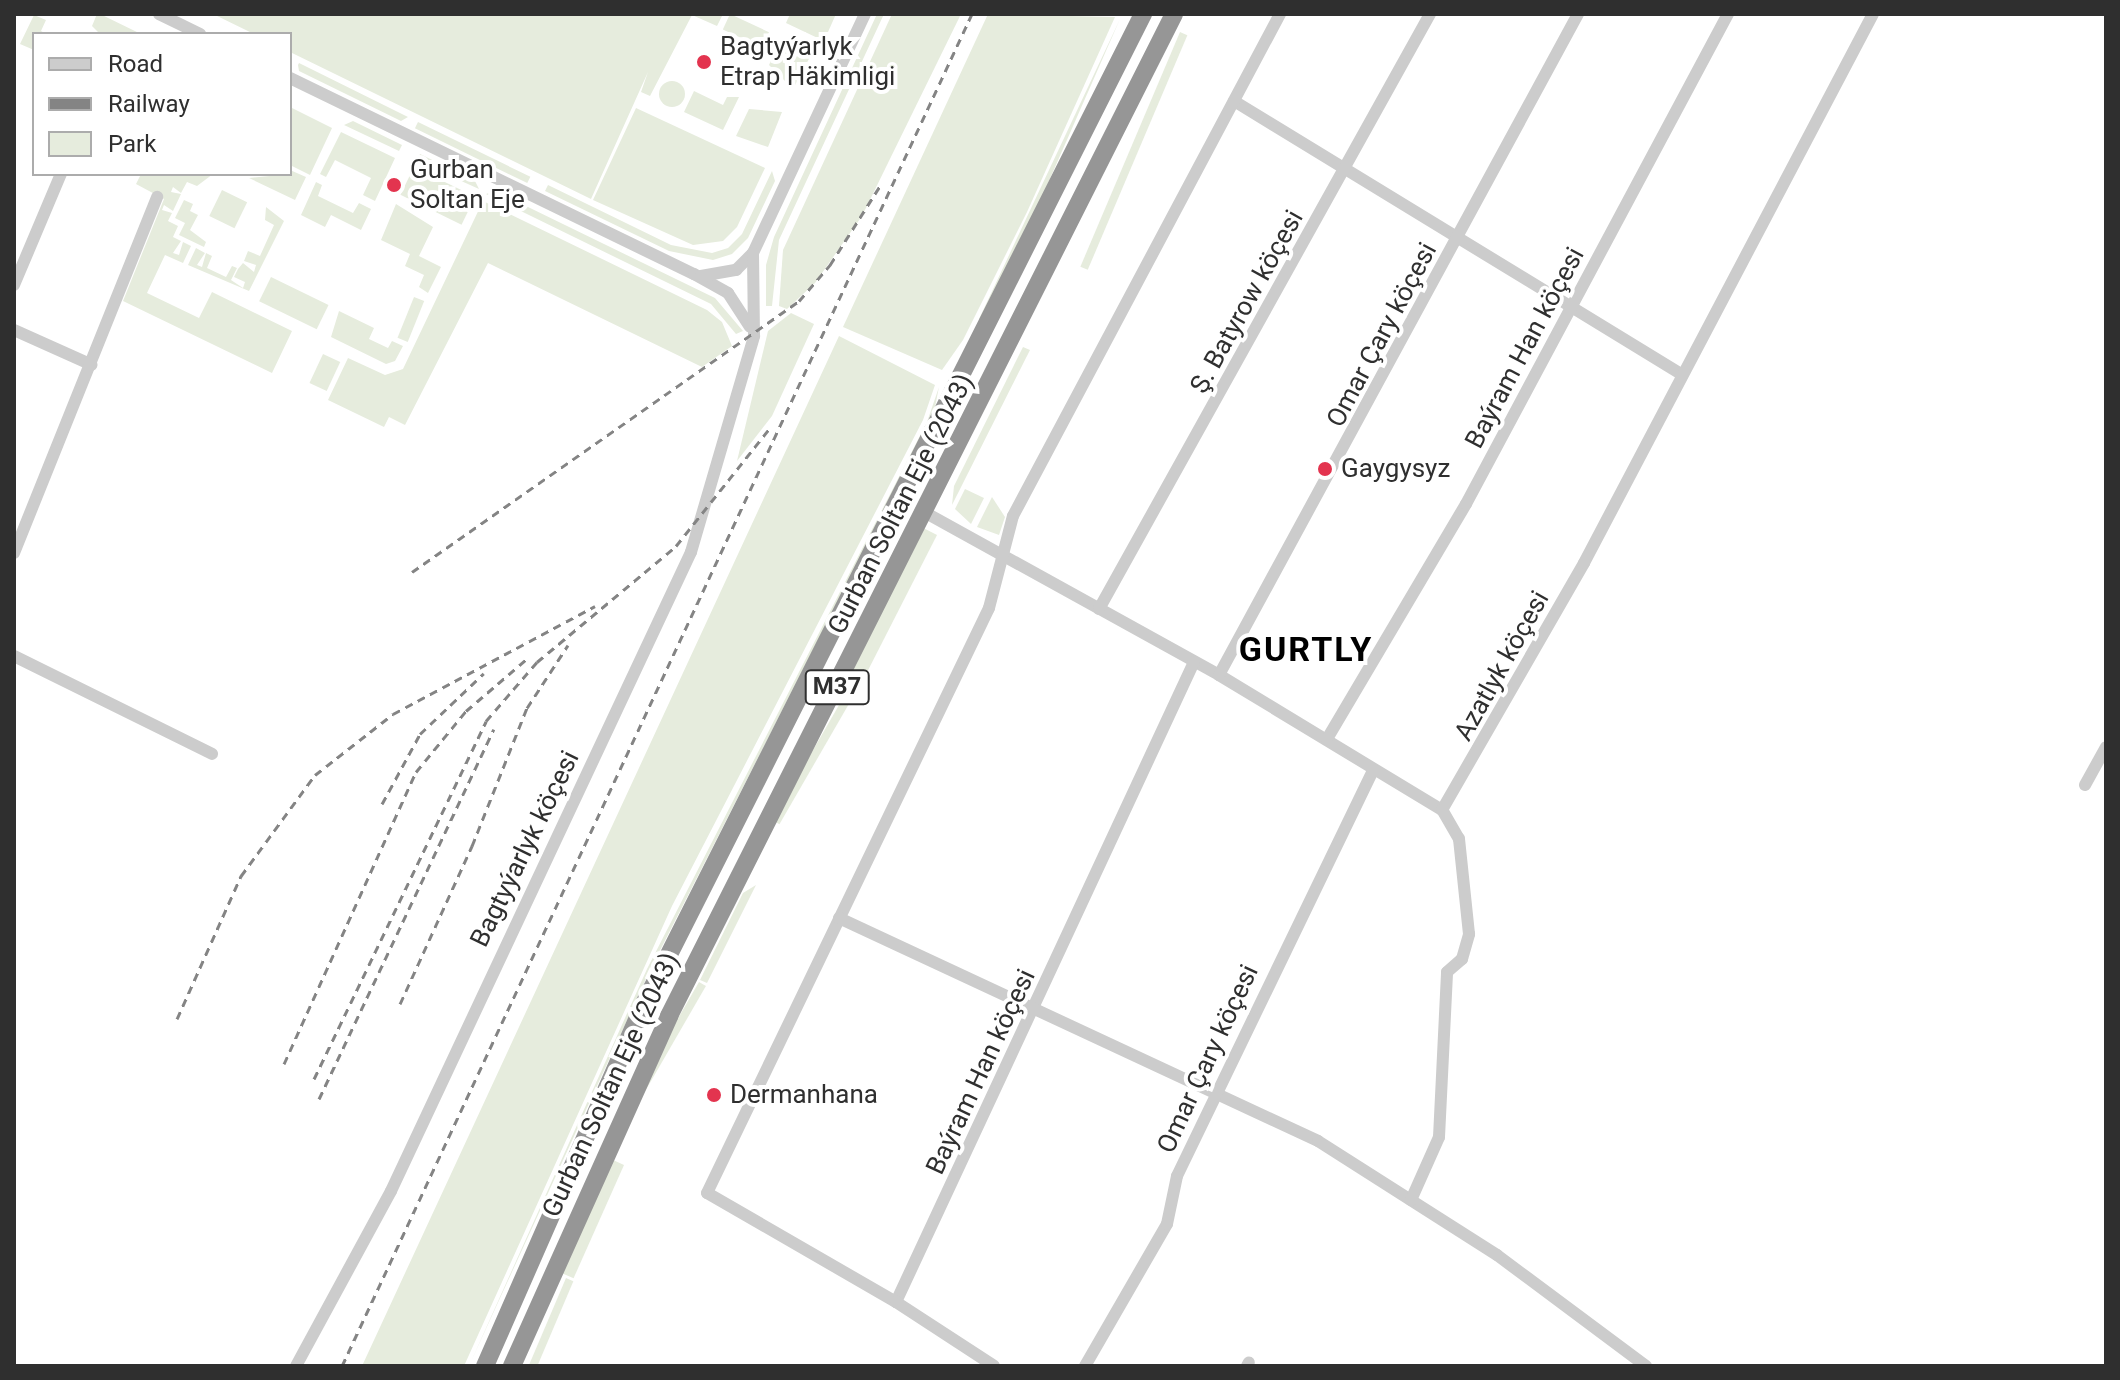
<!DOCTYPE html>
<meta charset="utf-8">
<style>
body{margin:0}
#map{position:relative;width:2120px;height:1380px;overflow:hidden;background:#fff;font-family:Roboto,sans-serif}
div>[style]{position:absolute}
.green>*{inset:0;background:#e6ecdd;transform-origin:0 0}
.round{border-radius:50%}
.minor>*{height:12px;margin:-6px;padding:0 6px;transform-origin:6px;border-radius:6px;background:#ccc}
.highway>*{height:18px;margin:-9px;padding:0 9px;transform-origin:9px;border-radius:9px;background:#969696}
.rail>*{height:3px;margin-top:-1.5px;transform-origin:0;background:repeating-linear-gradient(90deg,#848484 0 8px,transparent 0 14px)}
.dots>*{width:22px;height:22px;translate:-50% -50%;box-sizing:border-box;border:4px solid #fff;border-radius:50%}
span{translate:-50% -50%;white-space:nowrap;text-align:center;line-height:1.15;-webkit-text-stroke:8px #fff;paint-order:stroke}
.shield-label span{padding:2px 6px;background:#fff;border:2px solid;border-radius:6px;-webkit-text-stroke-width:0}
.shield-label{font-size:24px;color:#2f2f2f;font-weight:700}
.poi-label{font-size:26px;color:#2f2f2f}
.left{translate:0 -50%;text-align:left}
.street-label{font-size:26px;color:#2f2f2f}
.district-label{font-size:34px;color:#000;font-weight:700;letter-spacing:2px}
.frame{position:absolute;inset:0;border:16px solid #2f2f2f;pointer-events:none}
.legend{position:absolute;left:32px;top:32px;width:260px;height:144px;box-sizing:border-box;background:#fff;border:2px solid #acacac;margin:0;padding:10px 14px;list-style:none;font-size:24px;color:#2f2f2f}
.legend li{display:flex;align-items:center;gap:16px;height:40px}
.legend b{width:40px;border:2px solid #acacac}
</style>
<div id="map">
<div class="green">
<i style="clip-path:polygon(97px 14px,100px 14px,141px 34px,100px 34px,92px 26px)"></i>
<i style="clip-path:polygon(213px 14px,723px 14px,717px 26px,692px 15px,650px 96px,641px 92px,648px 72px,591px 199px,290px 52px,290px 34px,254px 34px)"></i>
<i style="left:730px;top:14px;width:43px;height:17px;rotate:25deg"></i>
<i style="clip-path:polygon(790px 14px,836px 14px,824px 41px,786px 23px)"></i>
<i style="clip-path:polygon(877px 14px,884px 14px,779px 240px,772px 306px,766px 306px,766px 265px,774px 237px)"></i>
<i style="clip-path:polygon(892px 14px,961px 14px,862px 216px,815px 283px,787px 309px,779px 306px,783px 250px)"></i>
<i style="clip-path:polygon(988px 14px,1115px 17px,1027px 212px,963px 340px,942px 370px,843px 327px)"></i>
<i style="clip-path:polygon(34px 15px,46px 20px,41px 31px,46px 34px,34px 34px,34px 50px,20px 44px)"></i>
<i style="clip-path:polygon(1120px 19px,1034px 215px,982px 320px,979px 319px)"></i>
<i style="left:1180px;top:32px;width:8px;height:255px;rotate:23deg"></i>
<i style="clip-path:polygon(782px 37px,811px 55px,793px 89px,769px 65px)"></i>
<i style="clip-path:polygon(298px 65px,299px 63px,408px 117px,401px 121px,299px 71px)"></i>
<i class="round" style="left:659px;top:81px;width:26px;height:26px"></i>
<i style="clip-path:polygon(694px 91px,723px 105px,727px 97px,739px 97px,723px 130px,684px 112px)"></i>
<i style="clip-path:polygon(290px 107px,332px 128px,310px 175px,290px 165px)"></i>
<i style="clip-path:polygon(636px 108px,765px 168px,737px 227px,723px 241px,693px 245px,593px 200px)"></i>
<i style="clip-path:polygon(749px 109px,782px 112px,768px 147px,736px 136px)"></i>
<i style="clip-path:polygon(353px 121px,402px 145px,399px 151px,344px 125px)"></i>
<i style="left:418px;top:122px;width:125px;height:7px;rotate:26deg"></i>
<i style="clip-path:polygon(341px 132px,395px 158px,375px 201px,363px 195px,371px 178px,335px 160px,326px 177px,320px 174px)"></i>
<i style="clip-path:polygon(420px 154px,475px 181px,479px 189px,417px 161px)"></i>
<i style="left:414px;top:167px;width:68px;height:31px;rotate:26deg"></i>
<i style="clip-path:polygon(290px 170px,306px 177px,295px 200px,249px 178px,290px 174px)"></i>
<i style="clip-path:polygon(772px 171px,775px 181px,748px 238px,732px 254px,713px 260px,669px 251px,545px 191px,548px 185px,671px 245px,712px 253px,728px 248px,742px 234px)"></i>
<i style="clip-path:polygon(141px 174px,213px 174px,197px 186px,187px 182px,181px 193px,173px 187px,171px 192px,181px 194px,173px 211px,164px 205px,162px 210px,172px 213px,168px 221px,178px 226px,173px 237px,181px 241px,173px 253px,179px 255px,183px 242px,191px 246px,183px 263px,165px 255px,147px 293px,199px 318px,212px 292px,292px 331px,272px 373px,123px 301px,164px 199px,136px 184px)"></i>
<i style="clip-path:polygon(316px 182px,322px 185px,318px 196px,353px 213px,359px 203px,371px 209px,361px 230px,331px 215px,325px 227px,301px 215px)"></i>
<i style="left:222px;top:190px;width:28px;height:29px;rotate:26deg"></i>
<i style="clip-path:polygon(495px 191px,715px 298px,743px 331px,736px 334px,711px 304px,486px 194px)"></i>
<i style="clip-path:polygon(184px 200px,193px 204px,190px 211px,198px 215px,190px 230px,206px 242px,204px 247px,179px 235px,185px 223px,175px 218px)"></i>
<i style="clip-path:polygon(483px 201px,707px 310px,722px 322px,732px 346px,702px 367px,488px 263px,405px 425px,389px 417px,384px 427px,328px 400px,348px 358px,385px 375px,403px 369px)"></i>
<i style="clip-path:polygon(396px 204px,433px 227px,419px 256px,441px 267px,428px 293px,419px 287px,424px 275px,405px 266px,410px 254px,381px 240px)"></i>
<i style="clip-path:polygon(266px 207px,284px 221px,249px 291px,188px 265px,196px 248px,205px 253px,197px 265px,202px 267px,206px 253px,212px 256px,207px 268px,226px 277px,232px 266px,237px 268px,231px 280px,243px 288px,245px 282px,234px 277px,238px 269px,243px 263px,254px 272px,256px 265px,244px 261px,248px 251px,260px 256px,274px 225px,265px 220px)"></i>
<i style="left:271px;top:277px;width:64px;height:27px;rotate:26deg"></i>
<i style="left:414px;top:297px;width:11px;height:44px;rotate:22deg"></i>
<i style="clip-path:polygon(339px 311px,374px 328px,369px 339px,388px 348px,392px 341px,403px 346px,395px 361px,386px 364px,331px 337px)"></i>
<i style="clip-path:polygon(791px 313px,814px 324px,772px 416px,737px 461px,768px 331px)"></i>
<i style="clip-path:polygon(839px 336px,935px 385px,923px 420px,672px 906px,464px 1366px,362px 1366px)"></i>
<i style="clip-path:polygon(1023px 347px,1030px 350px,952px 505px,954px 486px)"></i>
<i style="left:323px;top:354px;width:19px;height:32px;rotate:25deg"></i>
<i style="clip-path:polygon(939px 387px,934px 412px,650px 970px,469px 1366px,647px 969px,927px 422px)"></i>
<i style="clip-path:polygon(965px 489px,984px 498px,971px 524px,955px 509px)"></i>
<i style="clip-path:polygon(992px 497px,1005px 517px,999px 535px,977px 527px)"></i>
<i style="left:937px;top:535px;width:171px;height:18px;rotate:117deg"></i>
<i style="left:850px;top:686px;width:8px;height:155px;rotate:30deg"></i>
<i style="clip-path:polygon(756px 885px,707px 983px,700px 980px,743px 893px)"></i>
<i style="left:699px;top:982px;width:8px;height:156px;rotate:30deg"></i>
<i style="left:624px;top:1165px;width:124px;height:12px;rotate:114deg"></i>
<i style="left:566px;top:1278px;width:8px;height:96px;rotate:23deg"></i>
</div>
<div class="minor">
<i style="left:159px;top:14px;width:46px;rotate:26deg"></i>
<i style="left:290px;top:78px;width:449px;rotate:25.9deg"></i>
<i style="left:694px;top:274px;width:39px;rotate:29deg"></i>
<i style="left:728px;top:293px;width:40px;rotate:57.1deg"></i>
<i style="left:1234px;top:101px;width:524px;rotate:31.41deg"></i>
<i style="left:701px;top:276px;width:36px;rotate:-10deg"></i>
<i style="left:736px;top:270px;width:24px;rotate:-45deg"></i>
<i style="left:753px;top:253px;width:264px;rotate:-64.9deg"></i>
<i style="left:14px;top:285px;width:121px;rotate:-67.1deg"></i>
<i style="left:14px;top:330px;width:85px;rotate:24.2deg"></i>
<i style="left:926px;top:513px;width:335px;rotate:28.9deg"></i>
<i style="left:1219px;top:675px;width:261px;rotate:31.2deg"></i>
<i style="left:1442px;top:810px;width:285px;rotate:-60.1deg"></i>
<i style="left:1584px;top:563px;width:620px;rotate:-62.24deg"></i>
<i style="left:14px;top:553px;width:384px;rotate:-68.1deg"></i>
<i style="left:1099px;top:609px;width:681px;rotate:-60.91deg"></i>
<i style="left:14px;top:656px;width:221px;rotate:26.3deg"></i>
<i style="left:1194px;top:662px;width:706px;rotate:114.97deg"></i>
<i style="left:896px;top:1302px;width:218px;rotate:-150deg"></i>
<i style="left:707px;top:1193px;width:649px;rotate:-64.26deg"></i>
<i style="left:989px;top:608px;width:95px;rotate:-75.4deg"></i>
<i style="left:1013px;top:516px;width:569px;rotate:-61.99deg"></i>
<i style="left:1219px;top:675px;width:752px;rotate:-61.49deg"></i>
<i style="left:1327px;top:739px;width:273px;rotate:-59.4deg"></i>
<i style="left:1466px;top:504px;width:556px;rotate:-61.87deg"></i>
<i style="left:2085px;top:785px;width:43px;rotate:-61.1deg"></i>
<i style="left:839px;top:918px;width:528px;rotate:24.96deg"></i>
<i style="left:1318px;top:1141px;width:212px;rotate:32.5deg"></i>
<i style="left:1497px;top:1255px;width:186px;rotate:36.7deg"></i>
<i style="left:1411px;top:1200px;width:69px;rotate:-66deg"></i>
<i style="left:1439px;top:1137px;width:165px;rotate:-87.2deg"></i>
<i style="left:1447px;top:972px;width:20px;rotate:-41deg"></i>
<i style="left:1462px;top:959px;width:26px;rotate:-74deg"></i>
<i style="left:1469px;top:934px;width:96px;rotate:-96deg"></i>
<i style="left:1459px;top:839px;width:34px;rotate:-120deg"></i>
<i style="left:896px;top:1302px;width:117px;rotate:33.1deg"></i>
<i style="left:296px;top:1366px;width:199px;rotate:-61.5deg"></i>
<i style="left:391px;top:1191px;width:706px;rotate:-64.85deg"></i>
<i style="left:691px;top:552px;width:225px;rotate:-73.7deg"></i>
<i style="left:754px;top:336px;width:83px;rotate:-90.7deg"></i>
<i style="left:1085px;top:1366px;width:164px;rotate:-60deg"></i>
<i style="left:1167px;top:1224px;width:49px;rotate:-78.2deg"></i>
<i style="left:1177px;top:1176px;width:451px;rotate:-64.2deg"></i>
<i style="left:1247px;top:1366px;width:4px;rotate:-63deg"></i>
</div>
<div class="highway">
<i style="left:485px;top:1366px;width:395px;rotate:-66.3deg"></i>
<i style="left:644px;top:1004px;width:1109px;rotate:-63.25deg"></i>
<i style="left:512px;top:1366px;width:384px;rotate:-65.8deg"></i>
<i style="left:669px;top:1016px;width:1122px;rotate:-63.25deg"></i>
</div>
<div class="rail">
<i style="left:412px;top:572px;width:472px;rotate:-35deg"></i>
<i style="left:799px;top:301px;width:48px;rotate:-49.3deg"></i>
<i style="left:830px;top:265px;width:93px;rotate:-57.7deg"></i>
<i style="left:382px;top:804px;width:80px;rotate:-61.5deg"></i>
<i style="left:420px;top:734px;width:88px;rotate:-43.6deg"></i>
<i style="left:400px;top:1004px;width:174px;rotate:-65.5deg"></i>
<i style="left:472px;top:846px;width:149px;rotate:-68.3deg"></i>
<i style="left:527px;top:708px;width:75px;rotate:-56.9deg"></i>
<i style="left:177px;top:1019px;width:157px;rotate:-65.9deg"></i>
<i style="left:241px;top:876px;width:125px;rotate:-53.8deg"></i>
<i style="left:315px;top:775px;width:99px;rotate:-38deg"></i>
<i style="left:393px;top:714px;width:229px;rotate:-28.1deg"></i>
<i style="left:284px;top:1064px;width:320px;rotate:-65.7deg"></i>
<i style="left:416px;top:772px;width:79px;rotate:-50.7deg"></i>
<i style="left:466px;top:711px;width:83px;rotate:-40.6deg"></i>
<i style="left:314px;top:1079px;width:397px;rotate:-64.3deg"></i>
<i style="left:486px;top:721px;width:78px;rotate:-49.2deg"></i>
<i style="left:537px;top:662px;width:181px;rotate:-39.8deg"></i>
<i style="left:676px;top:546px;width:151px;rotate:-51.5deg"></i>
<i style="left:319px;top:1099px;width:409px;rotate:-64.7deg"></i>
<i style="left:342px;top:1366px;width:1492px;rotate:-65.02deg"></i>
</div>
<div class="dots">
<i style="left:704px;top:62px;background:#e3344f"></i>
<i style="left:394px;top:185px;background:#e3344f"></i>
<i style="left:1325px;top:469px;background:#e3344f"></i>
<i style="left:714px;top:1095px;background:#e3344f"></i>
</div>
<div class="shield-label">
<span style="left:837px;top:687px">M37</span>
</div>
<div class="poi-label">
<span class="left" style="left:720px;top:62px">Bagtyýarlyk<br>Etrap Häkimligi</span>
<span class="left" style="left:410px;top:185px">Gurban<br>Soltan Eje</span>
<span class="left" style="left:1341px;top:469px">Gaygysyz</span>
<span class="left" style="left:730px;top:1095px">Dermanhana</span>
</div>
<div class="street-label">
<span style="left:1247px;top:302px;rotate:-61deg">Ş. Batyrow köçesi</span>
<span style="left:1382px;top:335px;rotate:-62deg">Omar Çary köçesi</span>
<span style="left:1525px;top:348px;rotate:-62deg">Baýram Han köçesi</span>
<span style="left:901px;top:504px;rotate:-63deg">Gurban Soltan Eje (2043)</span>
<span style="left:1502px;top:666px;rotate:-61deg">Azatlyk köçesi</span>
<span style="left:525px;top:849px;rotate:-64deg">Bagtyýarlyk köçesi</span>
<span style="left:1208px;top:1059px;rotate:-65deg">Omar Çary köçesi</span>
<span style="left:981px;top:1072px;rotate:-65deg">Baýram Han köçesi</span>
<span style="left:611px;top:1085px;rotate:-65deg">Gurban Soltan Eje (2043)</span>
</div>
<div class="district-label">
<span style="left:1306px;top:650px">GURTLY</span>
</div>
<div class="frame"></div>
<ul class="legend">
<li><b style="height:10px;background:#ccc"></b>Road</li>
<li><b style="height:10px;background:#848484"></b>Railway</li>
<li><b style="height:22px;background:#e6ecdd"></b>Park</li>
</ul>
</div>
